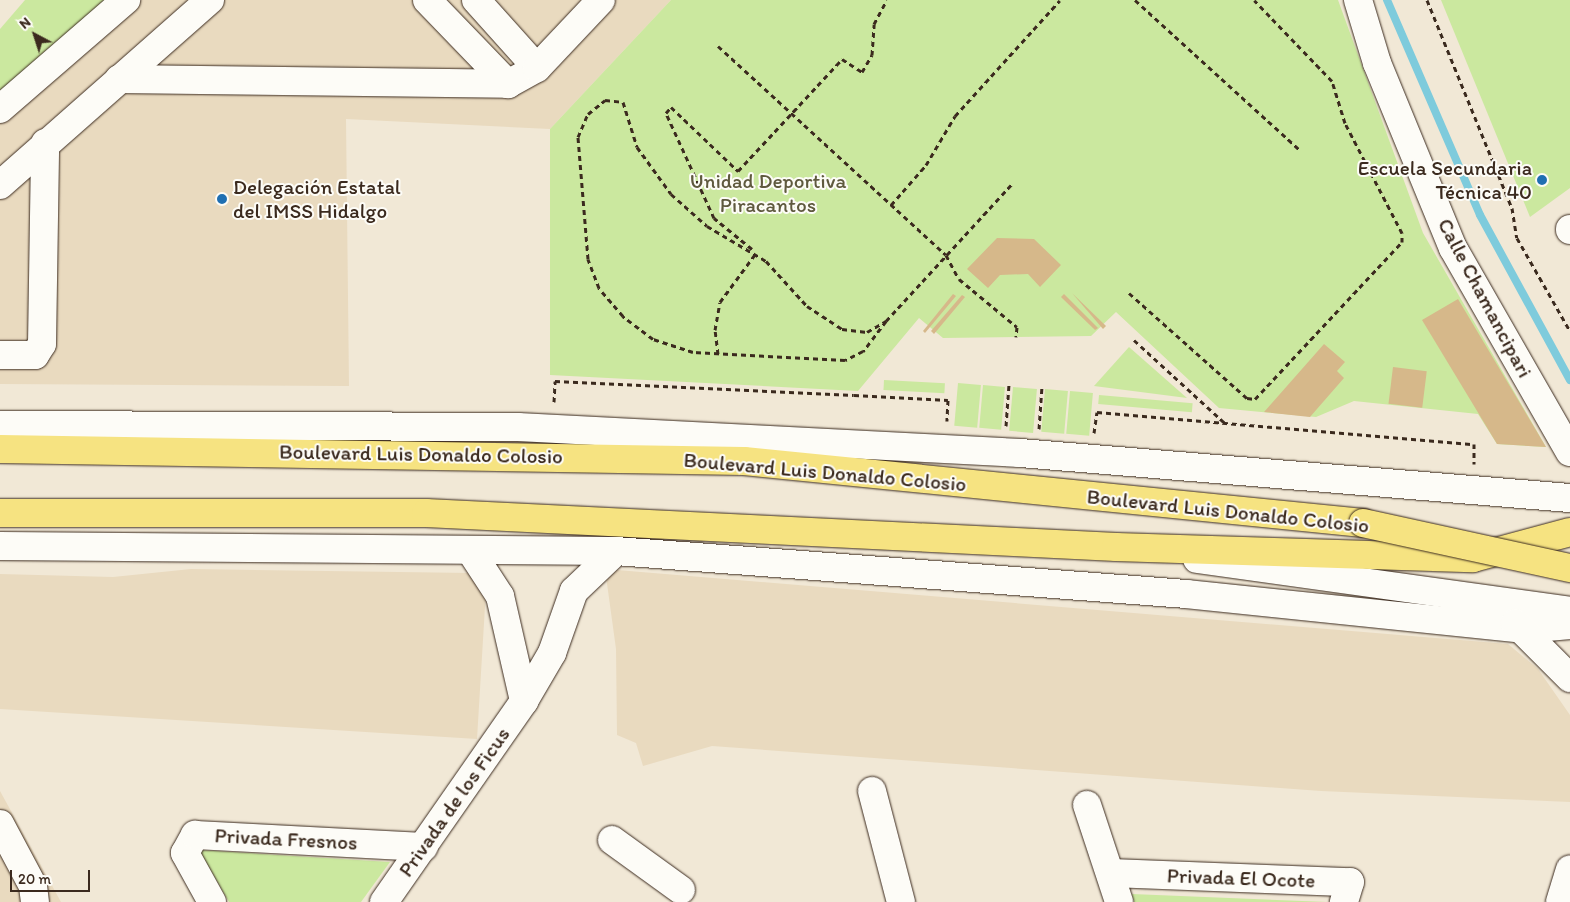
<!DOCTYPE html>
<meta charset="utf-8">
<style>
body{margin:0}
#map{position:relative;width:1570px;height:902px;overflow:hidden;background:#f1e8d6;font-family:Itim,sans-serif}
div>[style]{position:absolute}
.built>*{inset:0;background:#e9dabf}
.green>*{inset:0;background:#cbe89f;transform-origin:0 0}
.stream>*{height:8px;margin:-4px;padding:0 4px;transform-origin:4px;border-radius:4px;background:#7ecbdc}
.building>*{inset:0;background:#d6b88a;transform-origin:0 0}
.path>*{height:3px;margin-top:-1.5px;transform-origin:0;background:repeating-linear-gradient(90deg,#3b2a1e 0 5px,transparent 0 9px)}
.roads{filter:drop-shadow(0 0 1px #3b2a1e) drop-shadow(0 0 1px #3b2a1e)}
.minor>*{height:28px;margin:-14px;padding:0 14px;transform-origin:14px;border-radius:14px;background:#fdfcf7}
.major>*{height:28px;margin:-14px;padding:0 14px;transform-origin:14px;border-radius:14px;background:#f6e381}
.bridges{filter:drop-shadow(0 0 1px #3b2a1e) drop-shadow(0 0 1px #3b2a1e)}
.major-bridge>*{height:28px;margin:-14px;padding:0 14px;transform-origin:14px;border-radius:14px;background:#f6e381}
.dots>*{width:14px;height:14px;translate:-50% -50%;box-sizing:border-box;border:2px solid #fdfcf7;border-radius:50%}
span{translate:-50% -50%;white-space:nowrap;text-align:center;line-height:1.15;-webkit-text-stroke:4px #fdfcf7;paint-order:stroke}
.poi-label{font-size:21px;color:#3b2a1e}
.right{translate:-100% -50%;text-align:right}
.left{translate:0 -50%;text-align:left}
.park-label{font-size:21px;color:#5f5a3e}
.street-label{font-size:21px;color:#3b2a1e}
.north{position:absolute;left:10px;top:10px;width:50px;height:50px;-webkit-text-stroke:4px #fdfcf7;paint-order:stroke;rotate:320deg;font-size:14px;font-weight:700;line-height:20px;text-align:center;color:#3b2a1e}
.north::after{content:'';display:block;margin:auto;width:18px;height:22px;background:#3b2a1e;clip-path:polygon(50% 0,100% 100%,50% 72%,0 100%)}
.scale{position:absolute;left:10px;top:870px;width:80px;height:22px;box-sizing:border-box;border:2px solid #3b2a1e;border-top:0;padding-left:6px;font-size:15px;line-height:18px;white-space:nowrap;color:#3b2a1e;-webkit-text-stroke:4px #fdfcf7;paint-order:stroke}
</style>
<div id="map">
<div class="built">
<i style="clip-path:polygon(141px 0,671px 0,550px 129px,346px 119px,349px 386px,0 384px,0 122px)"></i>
<i style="clip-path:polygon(191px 569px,471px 573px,486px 590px,477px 739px,0 709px,0 574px,113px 577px)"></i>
<i style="clip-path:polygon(605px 569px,1508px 644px,1538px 669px,1570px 715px,1570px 802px,1321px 791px,712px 746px,643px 766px,636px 743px,617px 735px,616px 649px)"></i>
<i style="clip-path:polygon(0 791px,61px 902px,0 902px)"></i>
</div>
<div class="green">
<i style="clip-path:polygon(25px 0,106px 0,0 94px,0 29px)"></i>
<i style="clip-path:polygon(671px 0,1338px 0,1423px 233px,1546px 447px,1497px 444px,1478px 414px,1354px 401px,1316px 417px,1219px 408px,1116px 312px,1091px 336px,943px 338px,919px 318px,858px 391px,550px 375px,550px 129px)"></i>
<i style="clip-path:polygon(1441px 0,1570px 0,1570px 188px,1530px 217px)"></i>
<i style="clip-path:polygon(1129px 347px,1187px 398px,1094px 386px)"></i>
<i style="left:884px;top:380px;width:61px;height:10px;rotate:3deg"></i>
<i style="left:958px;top:383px;width:23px;height:43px;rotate:5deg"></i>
<i style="left:983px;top:385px;width:22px;height:43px;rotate:5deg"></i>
<i style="left:1013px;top:387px;width:24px;height:44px;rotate:5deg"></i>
<i style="left:1045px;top:389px;width:23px;height:43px;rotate:5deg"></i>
<i style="left:1070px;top:391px;width:23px;height:43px;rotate:5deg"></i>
<i style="left:1099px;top:395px;width:94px;height:9px;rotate:5deg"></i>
<i style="clip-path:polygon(199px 850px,390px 862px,361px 902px,229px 902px)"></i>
<i style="clip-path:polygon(1132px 894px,1328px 902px,1134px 902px)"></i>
</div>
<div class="stream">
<i style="left:1387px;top:0;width:234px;rotate:66.6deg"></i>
<i style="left:1480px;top:215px;width:188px;rotate:61.4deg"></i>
</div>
<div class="building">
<i style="clip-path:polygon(997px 238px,1034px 239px,1061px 265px,1040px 287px,1028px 274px,1000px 275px,988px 288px,967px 269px)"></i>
<i style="clip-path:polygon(1072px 293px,1106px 326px,1103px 329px)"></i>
<i style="clip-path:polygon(953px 294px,956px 296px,925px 333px,923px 331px)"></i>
<i style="clip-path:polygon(1064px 294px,1098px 328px,1095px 330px,1061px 297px)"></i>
<i style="clip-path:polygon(962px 295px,965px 297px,934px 334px,931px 331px)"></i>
<i style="clip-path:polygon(1458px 299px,1546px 447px,1497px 444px,1422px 320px)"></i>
<i style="clip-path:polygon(1324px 344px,1345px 362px,1337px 371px,1344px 378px,1310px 417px,1264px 412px)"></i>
<i style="left:1393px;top:367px;width:34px;height:37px;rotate:7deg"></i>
</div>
<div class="path">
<i style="left:1135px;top:0;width:223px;rotate:42.3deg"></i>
<i style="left:1427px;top:0;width:225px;rotate:67.8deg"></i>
<i style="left:1512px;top:208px;width:30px;rotate:81deg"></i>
<i style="left:1517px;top:238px;width:107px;rotate:60.3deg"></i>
<i style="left:718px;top:46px;width:309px;rotate:42.5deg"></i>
<i style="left:946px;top:255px;width:27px;rotate:62deg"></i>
<i style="left:959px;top:279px;width:75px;rotate:39.6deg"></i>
<i style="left:1017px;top:327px;width:10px;rotate:96deg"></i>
<i style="left:891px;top:205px;width:53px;rotate:-48.8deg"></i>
<i style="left:926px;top:165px;width:57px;rotate:-59.4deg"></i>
<i style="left:955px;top:116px;width:156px;rotate:-47.8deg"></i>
<i style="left:752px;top:249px;width:49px;rotate:-140.8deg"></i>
<i style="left:714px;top:218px;width:115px;rotate:-114.6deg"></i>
<i style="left:666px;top:113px;width:8px;rotate:-50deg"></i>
<i style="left:671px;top:107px;width:93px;rotate:43.7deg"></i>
<i style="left:738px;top:171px;width:153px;rotate:-47.1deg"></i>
<i style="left:842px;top:59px;width:24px;rotate:33deg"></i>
<i style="left:862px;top:72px;width:20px;rotate:-60deg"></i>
<i style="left:872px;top:55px;width:31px;rotate:-86deg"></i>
<i style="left:874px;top:24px;width:27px;rotate:-62deg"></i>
<i style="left:1129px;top:293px;width:158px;rotate:41.7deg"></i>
<i style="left:1247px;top:398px;width:8px;rotate:7deg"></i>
<i style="left:1255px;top:399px;width:215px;rotate:-46.9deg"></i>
<i style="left:1402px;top:242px;width:9px;rotate:-90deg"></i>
<i style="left:1402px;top:233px;width:124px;rotate:-117.4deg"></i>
<i style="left:1345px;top:123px;width:44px;rotate:-107.2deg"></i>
<i style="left:1332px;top:81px;width:112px;rotate:-133.9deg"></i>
<i style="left:886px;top:321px;width:38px;rotate:127deg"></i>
<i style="left:863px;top:351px;width:20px;rotate:153deg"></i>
<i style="left:845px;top:360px;width:152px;rotate:-177deg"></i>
<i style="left:693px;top:352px;width:42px;rotate:-162deg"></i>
<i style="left:653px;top:339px;width:38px;rotate:-143deg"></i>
<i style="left:623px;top:316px;width:37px;rotate:-131deg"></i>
<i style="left:599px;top:288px;width:31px;rotate:-111deg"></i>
<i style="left:588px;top:259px;width:122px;rotate:-94.7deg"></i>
<i style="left:578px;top:137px;width:25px;rotate:-67deg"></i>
<i style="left:588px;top:114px;width:22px;rotate:-39deg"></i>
<i style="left:605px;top:100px;width:18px;rotate:6deg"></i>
<i style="left:623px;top:102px;width:47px;rotate:72.7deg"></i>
<i style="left:637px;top:147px;width:58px;rotate:54.1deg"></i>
<i style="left:671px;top:194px;width:48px;rotate:41.6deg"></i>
<i style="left:707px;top:226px;width:69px;rotate:30.7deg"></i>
<i style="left:766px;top:261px;width:61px;rotate:47.7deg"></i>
<i style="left:807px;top:306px;width:42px;rotate:33.3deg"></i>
<i style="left:842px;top:329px;width:25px;rotate:7deg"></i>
<i style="left:867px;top:332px;width:22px;rotate:-30deg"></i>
<i style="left:886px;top:321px;width:186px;rotate:-47.4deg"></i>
<i style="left:1134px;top:340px;width:125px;rotate:42.4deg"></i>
<i style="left:718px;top:354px;width:24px;rotate:-97deg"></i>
<i style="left:715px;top:330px;width:28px;rotate:-80deg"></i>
<i style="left:720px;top:302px;width:61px;rotate:-53.7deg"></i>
<i style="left:554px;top:402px;width:21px;rotate:-87deg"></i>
<i style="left:555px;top:381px;width:299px;rotate:2.7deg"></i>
<i style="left:854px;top:395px;width:94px;rotate:3deg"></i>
<i style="left:948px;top:400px;width:21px;rotate:93deg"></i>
<i style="left:1006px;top:426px;width:42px;rotate:-85.9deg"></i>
<i style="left:1039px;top:429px;width:43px;rotate:-86deg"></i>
<i style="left:1094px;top:433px;width:21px;rotate:-82deg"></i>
<i style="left:1097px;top:412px;width:378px;rotate:4.9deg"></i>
<i style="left:1474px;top:444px;width:20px;rotate:90deg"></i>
</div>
<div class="roads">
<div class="minor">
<i style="left:427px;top:0;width:117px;rotate:46deg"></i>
<i style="left:476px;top:0;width:91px;rotate:48.1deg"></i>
<i style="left:1358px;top:0;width:66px;rotate:73.2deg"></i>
<i style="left:1377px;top:63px;width:200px;rotate:67.7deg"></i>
<i style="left:1453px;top:248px;width:235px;rotate:60.2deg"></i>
<i style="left:119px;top:79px;width:389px;rotate:0.7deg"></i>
<i style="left:508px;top:84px;width:33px;rotate:-29deg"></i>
<i style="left:537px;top:68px;width:93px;rotate:-46.7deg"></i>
<i style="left:0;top:109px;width:167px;rotate:-40.9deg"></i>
<i style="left:0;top:185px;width:280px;rotate:-41.4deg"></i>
<i style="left:1570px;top:229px;width:1px;rotate:90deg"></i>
<i style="left:0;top:355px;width:35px"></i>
<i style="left:35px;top:355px;width:13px;rotate:-58deg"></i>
<i style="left:42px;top:344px;width:201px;rotate:-89.1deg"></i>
<i style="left:0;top:425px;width:518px;rotate:0.22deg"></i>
<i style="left:518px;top:427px;width:503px;rotate:2.96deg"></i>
<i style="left:1020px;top:453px;width:552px;rotate:4.68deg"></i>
<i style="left:0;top:546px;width:616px;rotate:0.47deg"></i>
<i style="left:616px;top:551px;width:572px;rotate:4.31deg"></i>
<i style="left:1186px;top:594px;width:341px;rotate:5.9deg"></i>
<i style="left:1525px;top:629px;width:45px;rotate:-5.1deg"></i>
<i style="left:470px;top:550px;width:55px;rotate:56.9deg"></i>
<i style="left:500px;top:596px;width:108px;rotate:77.1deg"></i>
<i style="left:1197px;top:559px;width:377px;rotate:7.9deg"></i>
<i style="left:1515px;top:623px;width:78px;rotate:45deg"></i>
<i style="left:872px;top:791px;width:115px;rotate:75.4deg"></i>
<i style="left:1087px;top:805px;width:102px;rotate:71.7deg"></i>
<i style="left:0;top:824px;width:70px;rotate:62deg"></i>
<i style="left:33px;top:886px;width:16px;rotate:83deg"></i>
<i style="left:612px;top:840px;width:85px;rotate:35.9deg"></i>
<i style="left:1111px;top:873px;width:239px;rotate:2.2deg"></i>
<i style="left:1350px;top:882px;width:21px;rotate:107deg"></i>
<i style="left:212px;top:902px;width:56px;rotate:-118.9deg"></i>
<i style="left:185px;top:853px;width:21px;rotate:-61deg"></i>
<i style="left:195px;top:835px;width:229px;rotate:3deg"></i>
<i style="left:384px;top:902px;width:245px;rotate:-55.1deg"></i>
<i style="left:524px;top:701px;width:56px;rotate:-59.7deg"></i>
<i style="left:552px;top:653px;width:66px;rotate:-70.5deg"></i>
<i style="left:574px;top:591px;width:58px;rotate:-43.6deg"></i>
<i style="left:1560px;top:902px;width:34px;rotate:-73deg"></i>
</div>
<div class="major">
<i style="left:0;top:449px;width:744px;rotate:0.92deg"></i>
<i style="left:744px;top:461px;width:622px;rotate:5.72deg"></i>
<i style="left:0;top:513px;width:426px"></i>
<i style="left:426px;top:513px;width:691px;rotate:2.82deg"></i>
<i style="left:1116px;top:547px;width:357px;rotate:1.8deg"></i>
<i style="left:1473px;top:558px;width:100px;rotate:-15deg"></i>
</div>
</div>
<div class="bridges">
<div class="major-bridge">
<i style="left:1363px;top:523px;width:212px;rotate:12.3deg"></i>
</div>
</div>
<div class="dots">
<i style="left:1542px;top:180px;background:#1f6fb2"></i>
<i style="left:222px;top:199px;background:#1f6fb2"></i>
</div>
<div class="poi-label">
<span class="right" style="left:1532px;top:180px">Escuela Secundaria<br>Técnica 40</span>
<span class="left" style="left:233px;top:199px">Delegación Estatal<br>del IMSS Hidalgo</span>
</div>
<div class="park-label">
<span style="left:768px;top:193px">Unidad Deportiva<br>Piracantos</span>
</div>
<div class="street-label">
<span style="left:1485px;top:298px;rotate:62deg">Calle Chamancipari</span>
<span style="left:421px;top:454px;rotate:1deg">Boulevard Luis Donaldo Colosio</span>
<span style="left:825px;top:472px;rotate:5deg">Boulevard Luis Donaldo Colosio</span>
<span style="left:1228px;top:511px;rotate:6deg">Boulevard Luis Donaldo Colosio</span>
<span style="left:454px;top:802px;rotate:-55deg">Privada de los Ficus</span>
<span style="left:286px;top:839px;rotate:3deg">Privada Fresnos</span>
<span style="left:1241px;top:878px;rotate:2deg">Privada El Ocote</span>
</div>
<div class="north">N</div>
<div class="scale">20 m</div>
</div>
